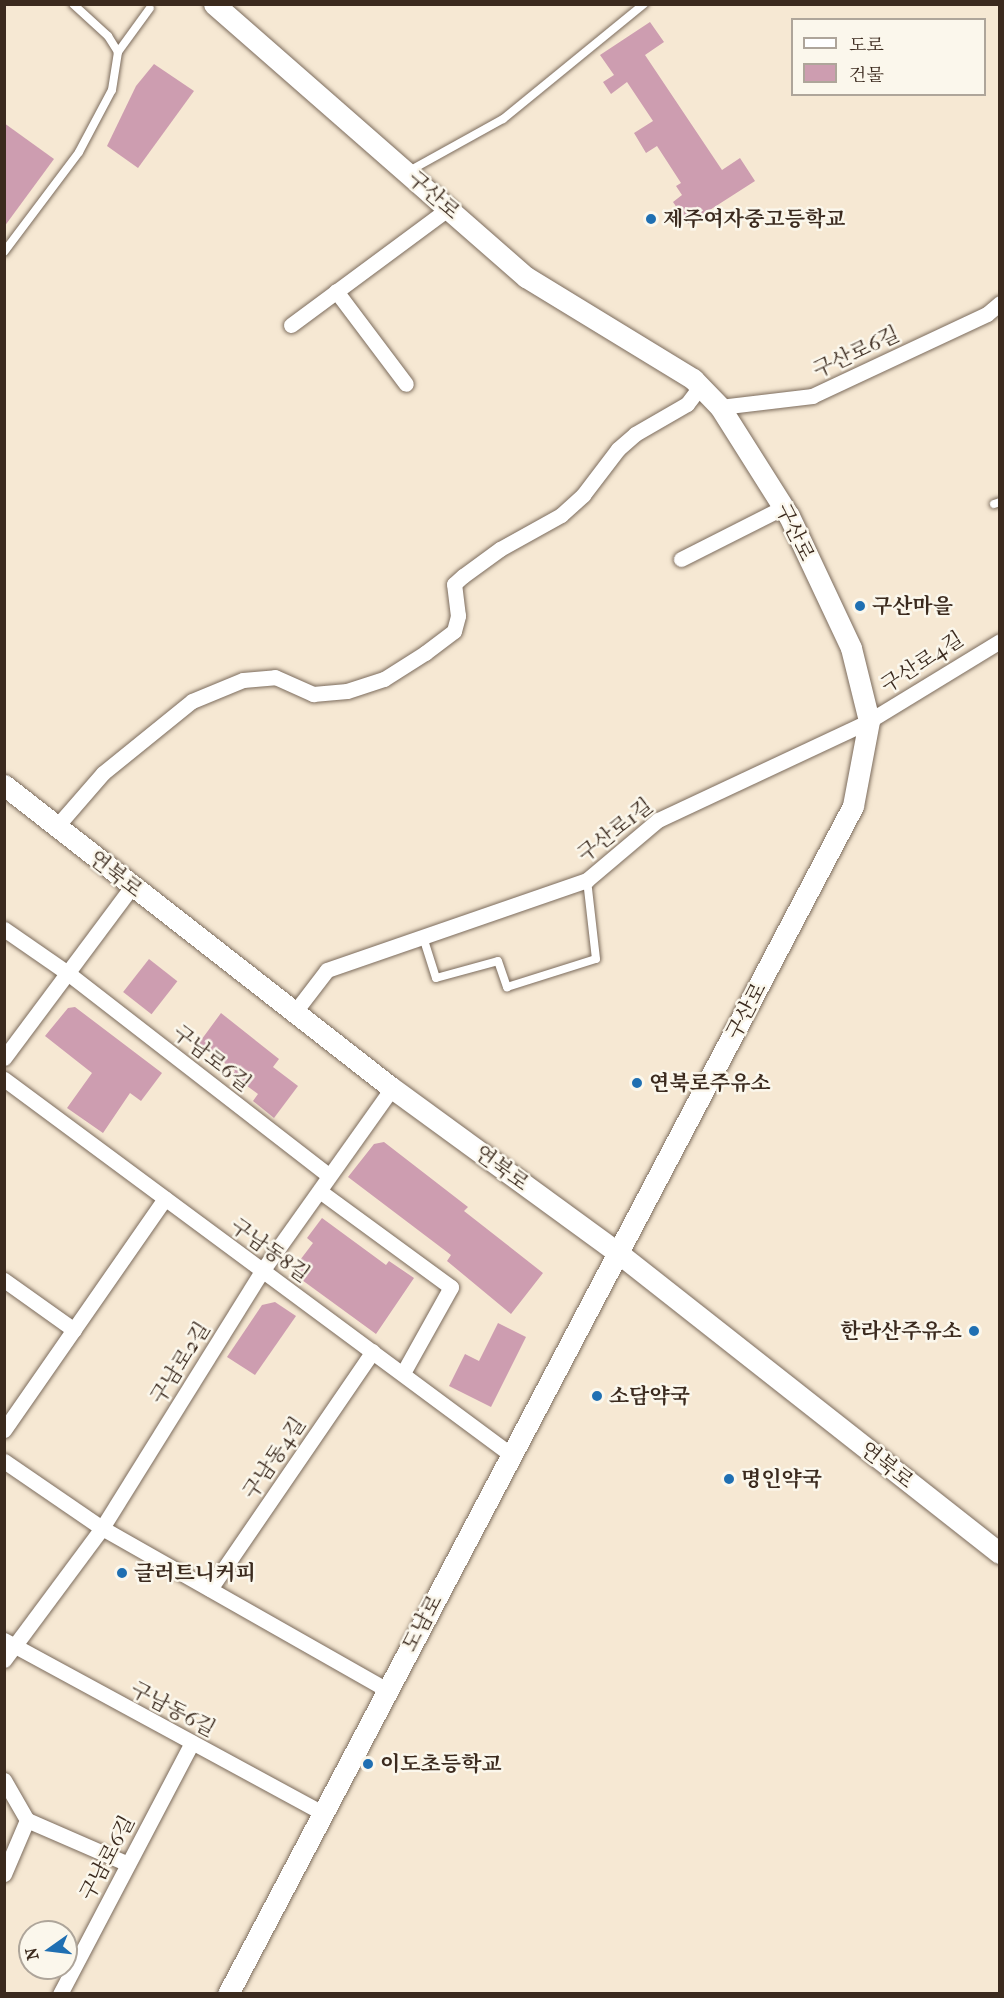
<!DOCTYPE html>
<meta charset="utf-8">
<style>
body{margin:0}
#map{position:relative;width:1004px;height:1998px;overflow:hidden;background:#f6e8d3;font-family:"IM FELL French Canon","Noto Serif KR",serif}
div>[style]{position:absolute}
.building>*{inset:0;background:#cd9db0;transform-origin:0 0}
.roads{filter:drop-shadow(0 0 2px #7c6c5d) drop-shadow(0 0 2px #7c6c5d)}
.service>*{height:8px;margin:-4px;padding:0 4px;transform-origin:4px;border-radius:4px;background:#fff}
.minor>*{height:15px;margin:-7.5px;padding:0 7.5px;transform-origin:7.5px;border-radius:7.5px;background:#fff}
.secondary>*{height:21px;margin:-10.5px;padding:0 10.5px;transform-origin:10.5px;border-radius:10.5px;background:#fff}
.dots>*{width:16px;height:16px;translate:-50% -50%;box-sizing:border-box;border:3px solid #fbf7ec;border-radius:50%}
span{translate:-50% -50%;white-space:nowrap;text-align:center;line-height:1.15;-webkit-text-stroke:5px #fbf7ec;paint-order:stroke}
.street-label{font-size:21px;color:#3b2a1e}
.poi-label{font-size:21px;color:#3b2a1e;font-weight:700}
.left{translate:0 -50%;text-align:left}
.right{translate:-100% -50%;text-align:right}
.frame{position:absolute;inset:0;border:6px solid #3b2a1e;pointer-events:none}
.legend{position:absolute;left:791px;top:18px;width:195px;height:78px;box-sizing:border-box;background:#fbf7ec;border:2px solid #aea59a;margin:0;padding:8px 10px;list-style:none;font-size:18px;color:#3b2a1e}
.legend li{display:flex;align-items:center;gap:12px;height:30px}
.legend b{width:30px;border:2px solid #aea59a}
.north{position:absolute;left:18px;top:1920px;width:60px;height:60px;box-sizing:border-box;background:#fbf7ec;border:2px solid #aea59a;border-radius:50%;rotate:256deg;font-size:16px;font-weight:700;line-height:24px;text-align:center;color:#3b2a1e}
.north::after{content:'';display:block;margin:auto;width:21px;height:27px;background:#1f6fb2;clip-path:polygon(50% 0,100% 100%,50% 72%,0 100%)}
</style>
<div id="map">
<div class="building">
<i style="clip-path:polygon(650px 22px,664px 42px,645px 55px,722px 170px,740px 158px,755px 181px,688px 224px,673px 202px,682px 195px,676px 186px,681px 183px,657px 146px,646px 153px,634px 133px,653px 121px,627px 82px,611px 94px,603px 82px,614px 75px,600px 55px)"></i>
<i style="clip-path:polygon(154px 64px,194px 91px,138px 168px,107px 146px,136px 86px)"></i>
<i style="clip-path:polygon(4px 123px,54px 159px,4px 227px)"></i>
<i style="left:149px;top:959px;width:36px;height:42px;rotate:38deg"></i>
<i style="clip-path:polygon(75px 1007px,162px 1073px,141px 1101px,130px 1093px,103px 1133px,67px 1108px,92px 1073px,45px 1036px,68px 1008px)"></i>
<i style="clip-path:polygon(221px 1013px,279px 1059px,273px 1067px,298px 1086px,274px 1118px,253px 1101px,258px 1094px,232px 1075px,235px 1071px,199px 1043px)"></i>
<i style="clip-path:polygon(384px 1142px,468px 1207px,464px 1211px,543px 1273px,511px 1314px,447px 1261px,451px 1255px,348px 1177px,374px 1144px)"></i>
<i style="clip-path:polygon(322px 1218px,386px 1265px,389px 1261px,414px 1278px,376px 1334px,291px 1272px,313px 1243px,307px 1238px)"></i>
<i style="clip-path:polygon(275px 1302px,296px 1316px,255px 1375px,227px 1357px,262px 1305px)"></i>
<i style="clip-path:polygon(498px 1323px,526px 1337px,491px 1407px,449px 1386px,465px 1354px,479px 1361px)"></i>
</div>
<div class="roads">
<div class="service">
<i style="left:118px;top:52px;width:54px;rotate:-54deg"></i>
<i style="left:409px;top:171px;width:107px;rotate:-29deg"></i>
<i style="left:503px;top:119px;width:182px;rotate:-39.2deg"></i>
<i style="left:4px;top:252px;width:125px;rotate:-53.1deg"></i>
<i style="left:79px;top:152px;width:70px;rotate:-62deg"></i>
<i style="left:112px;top:90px;width:38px;rotate:-81deg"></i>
<i style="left:118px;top:52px;width:19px;rotate:-122deg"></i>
<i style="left:108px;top:36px;width:47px;rotate:-137.6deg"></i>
<i style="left:994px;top:504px;width:6px;rotate:-18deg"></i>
<i style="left:423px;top:937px;width:43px;rotate:72.4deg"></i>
<i style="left:436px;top:978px;width:64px;rotate:-15.3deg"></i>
<i style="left:498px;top:961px;width:28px;rotate:71deg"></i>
<i style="left:507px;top:987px;width:93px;rotate:-17.5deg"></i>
<i style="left:596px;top:959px;width:80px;rotate:-96.5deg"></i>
</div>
<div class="minor">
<i style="left:336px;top:291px;width:116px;rotate:53deg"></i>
<i style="left:291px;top:325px;width:197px;rotate:-36.5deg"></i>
<i style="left:720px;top:407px;width:93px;rotate:-6.8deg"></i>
<i style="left:812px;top:396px;width:193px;rotate:-25.1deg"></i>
<i style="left:987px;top:314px;width:17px;rotate:-40deg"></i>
<i style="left:681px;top:559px;width:115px;rotate:-26.8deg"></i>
<i style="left:57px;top:826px;width:70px;rotate:-49deg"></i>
<i style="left:103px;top:773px;width:114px;rotate:-39deg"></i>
<i style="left:192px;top:701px;width:55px;rotate:-22.4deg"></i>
<i style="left:243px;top:680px;width:32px;rotate:-5deg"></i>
<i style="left:275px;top:677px;width:42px;rotate:24.1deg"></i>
<i style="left:313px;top:694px;width:34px;rotate:-5deg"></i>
<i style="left:347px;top:691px;width:39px;rotate:-18deg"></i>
<i style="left:384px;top:679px;width:49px;rotate:-32.4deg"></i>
<i style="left:425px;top:653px;width:36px;rotate:-37deg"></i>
<i style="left:454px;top:631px;width:16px;rotate:-75deg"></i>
<i style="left:458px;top:616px;width:32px;rotate:-97deg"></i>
<i style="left:454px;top:584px;width:12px;rotate:-42deg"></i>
<i style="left:463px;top:576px;width:46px;rotate:-36.1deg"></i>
<i style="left:500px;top:549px;width:70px;rotate:-29.1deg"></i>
<i style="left:561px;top:515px;width:30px;rotate:-42deg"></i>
<i style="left:583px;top:495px;width:58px;rotate:-52.7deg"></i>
<i style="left:618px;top:449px;width:23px;rotate:-41deg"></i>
<i style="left:635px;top:434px;width:60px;rotate:-30deg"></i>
<i style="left:687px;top:404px;width:21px;rotate:-53deg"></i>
<i style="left:4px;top:929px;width:79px;rotate:34.7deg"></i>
<i style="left:69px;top:974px;width:328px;rotate:37.8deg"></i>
<i style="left:294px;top:1013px;width:54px;rotate:-52.5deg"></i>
<i style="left:327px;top:970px;width:275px;rotate:-19.1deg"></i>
<i style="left:587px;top:880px;width:93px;rotate:-40.2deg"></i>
<i style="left:658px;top:820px;width:233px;rotate:-25.1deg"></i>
<i style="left:869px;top:721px;width:153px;rotate:-31.4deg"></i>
<i style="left:4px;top:1058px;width:214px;rotate:-53.3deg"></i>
<i style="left:4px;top:1079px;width:630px;rotate:36.54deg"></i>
<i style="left:321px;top:1192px;width:161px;rotate:36.2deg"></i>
<i style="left:451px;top:1287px;width:98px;rotate:119.2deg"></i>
<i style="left:4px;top:1280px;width:86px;rotate:35.5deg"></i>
<i style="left:4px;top:1430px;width:282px;rotate:-55.2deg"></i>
<i style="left:4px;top:1461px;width:119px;rotate:34.4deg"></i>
<i style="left:102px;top:1528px;width:328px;rotate:29.6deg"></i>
<i style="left:210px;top:1589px;width:288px;rotate:-55.6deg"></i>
<i style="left:4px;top:1640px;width:362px;rotate:28.5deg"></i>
<i style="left:4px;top:1660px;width:164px;rotate:-53.4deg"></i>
<i style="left:102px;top:1528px;width:303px;rotate:-58.1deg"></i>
<i style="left:262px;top:1271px;width:224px;rotate:-54.6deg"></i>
<i style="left:4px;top:1780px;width:46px;rotate:60.1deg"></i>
<i style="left:27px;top:1820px;width:110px;rotate:23.5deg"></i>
<i style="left:4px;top:1874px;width:59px;rotate:-66.9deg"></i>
<i style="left:60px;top:1994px;width:284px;rotate:-62.3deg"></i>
</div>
<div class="secondary">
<i style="left:214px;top:4px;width:415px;rotate:41.2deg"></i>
<i style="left:526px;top:277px;width:196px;rotate:31.4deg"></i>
<i style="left:693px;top:379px;width:39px;rotate:46deg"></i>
<i style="left:720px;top:407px;width:129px;rotate:57.7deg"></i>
<i style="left:789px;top:516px;width:146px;rotate:64.8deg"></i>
<i style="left:851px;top:648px;width:75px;rotate:76.1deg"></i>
<i style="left:869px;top:721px;width:86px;rotate:100.7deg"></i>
<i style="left:853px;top:806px;width:1342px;rotate:117.75deg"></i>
<i style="left:4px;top:785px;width:492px;rotate:38deg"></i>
<i style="left:392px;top:1088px;width:278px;rotate:36.1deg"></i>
<i style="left:617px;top:1252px;width:487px;rotate:38.2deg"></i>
</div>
</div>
<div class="dots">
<i style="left:651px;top:219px;background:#1f6fb2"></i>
<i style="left:860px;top:606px;background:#1f6fb2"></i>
<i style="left:637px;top:1083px;background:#1f6fb2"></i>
<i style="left:974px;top:1331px;background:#1f6fb2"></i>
<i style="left:597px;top:1396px;background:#1f6fb2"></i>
<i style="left:729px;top:1479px;background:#1f6fb2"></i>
<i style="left:122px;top:1573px;background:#1f6fb2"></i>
<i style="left:368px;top:1764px;background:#1f6fb2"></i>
</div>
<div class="street-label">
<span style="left:434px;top:195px;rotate:41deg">구산로</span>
<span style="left:856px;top:352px;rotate:-25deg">구산로6길</span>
<span style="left:795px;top:532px;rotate:64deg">구산로</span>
<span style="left:922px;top:662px;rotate:-33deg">구산로4길</span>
<span style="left:615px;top:830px;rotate:-38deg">구산로1길</span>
<span style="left:116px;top:874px;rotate:38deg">연북로</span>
<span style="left:746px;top:1011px;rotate:-62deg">구산로</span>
<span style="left:212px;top:1058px;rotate:38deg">구남로6길</span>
<span style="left:502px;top:1168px;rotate:36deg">연북로</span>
<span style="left:270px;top:1250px;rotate:36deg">구남동8길</span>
<span style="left:180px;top:1363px;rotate:-58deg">구남로2길</span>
<span style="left:274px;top:1458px;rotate:-56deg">구남동4길</span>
<span style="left:887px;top:1465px;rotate:38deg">연북로</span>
<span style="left:422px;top:1623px;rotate:-62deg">도남로</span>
<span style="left:173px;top:1709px;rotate:28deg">구남동6길</span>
<span style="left:107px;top:1858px;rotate:-62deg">구남로6길</span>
</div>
<div class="poi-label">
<span class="left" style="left:663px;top:219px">제주여자중고등학교</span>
<span class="left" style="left:872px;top:606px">구산마을</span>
<span class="left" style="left:649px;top:1083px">연북로주유소</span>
<span class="right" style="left:962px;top:1331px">한라산주유소</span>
<span class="left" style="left:609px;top:1396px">소담약국</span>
<span class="left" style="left:741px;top:1479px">명인약국</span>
<span class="left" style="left:134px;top:1573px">글러트니커피</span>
<span class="left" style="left:380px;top:1764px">이도초등학교</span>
</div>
<div class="frame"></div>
<ul class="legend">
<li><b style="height:8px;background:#fff"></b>도로</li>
<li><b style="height:16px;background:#cd9db0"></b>건물</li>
</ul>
<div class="north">N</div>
</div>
